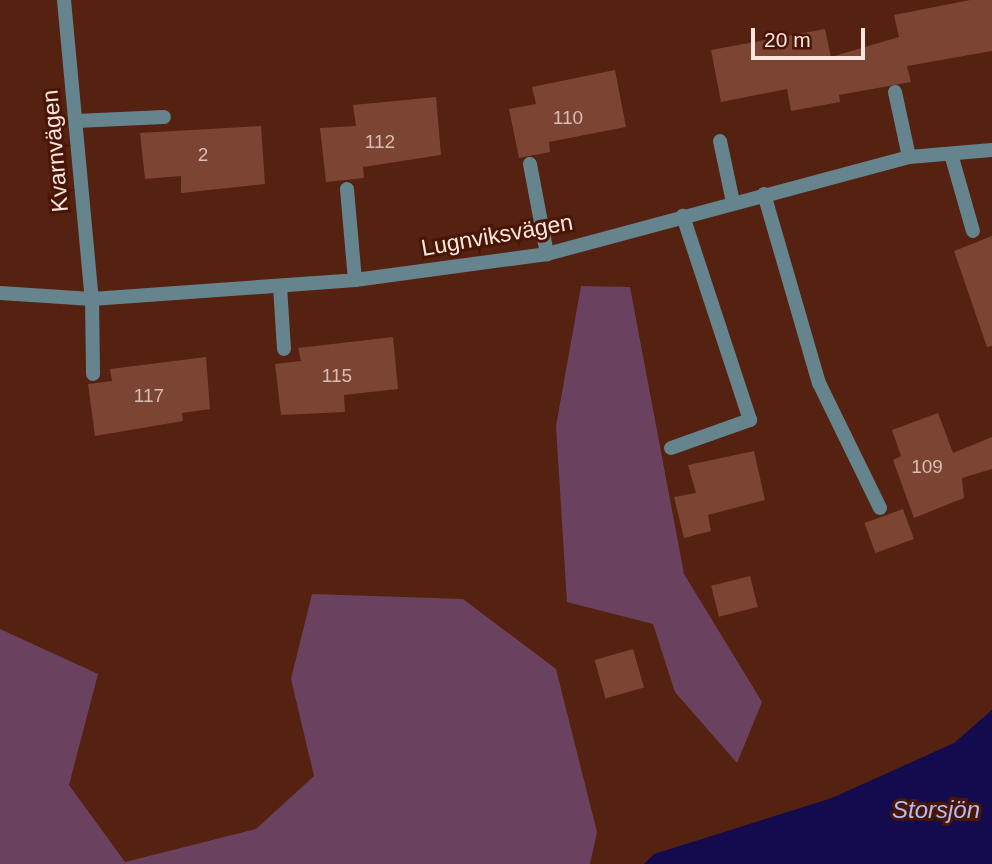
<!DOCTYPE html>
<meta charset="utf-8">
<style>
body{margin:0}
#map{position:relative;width:992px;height:864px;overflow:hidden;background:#552110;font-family:Helvetica,sans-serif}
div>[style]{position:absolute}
.green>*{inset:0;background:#6b4160}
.water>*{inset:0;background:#140a4e}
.building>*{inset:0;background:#7b4433;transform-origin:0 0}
.lane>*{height:14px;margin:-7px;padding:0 7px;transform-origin:7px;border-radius:7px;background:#66848d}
.street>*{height:14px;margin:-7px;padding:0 7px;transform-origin:7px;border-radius:7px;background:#66848d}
span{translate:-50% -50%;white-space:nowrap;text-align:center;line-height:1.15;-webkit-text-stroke:6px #491606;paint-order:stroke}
.number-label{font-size:19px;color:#dabdb4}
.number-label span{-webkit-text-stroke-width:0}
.street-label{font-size:23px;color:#fae5df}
.water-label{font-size:24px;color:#b1baf7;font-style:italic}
.scale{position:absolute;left:751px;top:28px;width:114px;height:32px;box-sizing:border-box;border:4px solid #fae5df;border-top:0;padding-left:9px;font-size:21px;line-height:24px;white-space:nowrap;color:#fae5df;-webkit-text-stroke:5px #491606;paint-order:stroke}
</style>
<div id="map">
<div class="green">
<i style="clip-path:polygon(581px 286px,630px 287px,684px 574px,762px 702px,737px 763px,675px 692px,653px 624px,567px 602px,556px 426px)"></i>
<i style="clip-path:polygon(312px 594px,463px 599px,556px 669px,597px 832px,590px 864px,0 864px,0 629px,98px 674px,69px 785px,125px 862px,256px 829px,314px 776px,291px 679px)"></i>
</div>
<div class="water">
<i style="clip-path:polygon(992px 710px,992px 864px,644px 864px,654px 854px,832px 798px,954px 743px)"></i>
</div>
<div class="building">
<i style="clip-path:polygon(970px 0,992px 0,992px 51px,907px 66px,911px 82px,839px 95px,840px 102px,791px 111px,787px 89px,721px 102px,711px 50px,825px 29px,831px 57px,899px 37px,894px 15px)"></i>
<i style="clip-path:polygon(615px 70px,626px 127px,549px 142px,550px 152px,519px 158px,509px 109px,536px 104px,532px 87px)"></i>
<i style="clip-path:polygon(436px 97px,441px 155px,363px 167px,364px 178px,326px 182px,320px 128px,356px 126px,353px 105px)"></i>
<i style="clip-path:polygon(261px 126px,265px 184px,181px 193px,181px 176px,145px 179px,140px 133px)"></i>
<i style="clip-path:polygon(992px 236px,992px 346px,987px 347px,954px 251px)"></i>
<i style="clip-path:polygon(393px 337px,398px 389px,344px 395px,345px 412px,281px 415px,275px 364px,301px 361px,298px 348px)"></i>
<i style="clip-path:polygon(206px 357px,210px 409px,182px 413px,183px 421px,95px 436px,88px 384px,112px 381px,110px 369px)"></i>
<i style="clip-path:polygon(938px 413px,953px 453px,992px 437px,992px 469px,962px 478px,964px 498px,914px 518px,893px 460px,901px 456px,892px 430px)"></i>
<i style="clip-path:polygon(754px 451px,765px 500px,708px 515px,711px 531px,684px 538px,674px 497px,696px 493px,688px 465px)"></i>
<i style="left:903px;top:509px;width:32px;height:41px;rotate:70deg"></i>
<i style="left:750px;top:576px;width:32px;height:40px;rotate:76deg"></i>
<i style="left:633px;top:649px;width:40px;height:40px;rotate:74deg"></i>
</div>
<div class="lane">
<i style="left:895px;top:92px;width:66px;rotate:77.8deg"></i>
<i style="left:76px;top:121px;width:88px;rotate:-2.6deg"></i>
<i style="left:720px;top:141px;width:62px;rotate:78deg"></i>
<i style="left:951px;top:154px;width:80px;rotate:74.1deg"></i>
<i style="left:530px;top:164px;width:92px;rotate:79.3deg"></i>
<i style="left:347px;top:189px;width:91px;rotate:85deg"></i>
<i style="left:764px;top:194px;width:197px;rotate:73.8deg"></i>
<i style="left:819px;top:383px;width:139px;rotate:64deg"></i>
<i style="left:280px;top:286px;width:63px;rotate:86.4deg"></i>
<i style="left:92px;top:299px;width:75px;rotate:89.2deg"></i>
<i style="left:671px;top:448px;width:84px;rotate:-19.5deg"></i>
<i style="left:750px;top:420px;width:215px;rotate:-108.2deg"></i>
</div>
<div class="street">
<i style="left:64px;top:0;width:300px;rotate:84.7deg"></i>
<i style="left:0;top:293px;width:92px;rotate:3.7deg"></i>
<i style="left:92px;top:299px;width:264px;rotate:-4.1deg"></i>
<i style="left:355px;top:280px;width:194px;rotate:-7.7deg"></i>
<i style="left:547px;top:254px;width:375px;rotate:-15deg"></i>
<i style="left:909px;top:157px;width:83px;rotate:-4.8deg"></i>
</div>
<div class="number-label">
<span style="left:568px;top:118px">110</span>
<span style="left:380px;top:142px">112</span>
<span style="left:203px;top:155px">2</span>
<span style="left:337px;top:376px">115</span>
<span style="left:149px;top:396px">117</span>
<span style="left:927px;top:467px">109</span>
</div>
<div class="street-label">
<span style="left:55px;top:151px;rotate:-95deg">Kvarnvägen</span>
<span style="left:497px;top:235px;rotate:-10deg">Lugnviksvägen</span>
</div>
<div class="water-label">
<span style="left:936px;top:810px">Storsjön</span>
</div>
<div class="scale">20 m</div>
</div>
